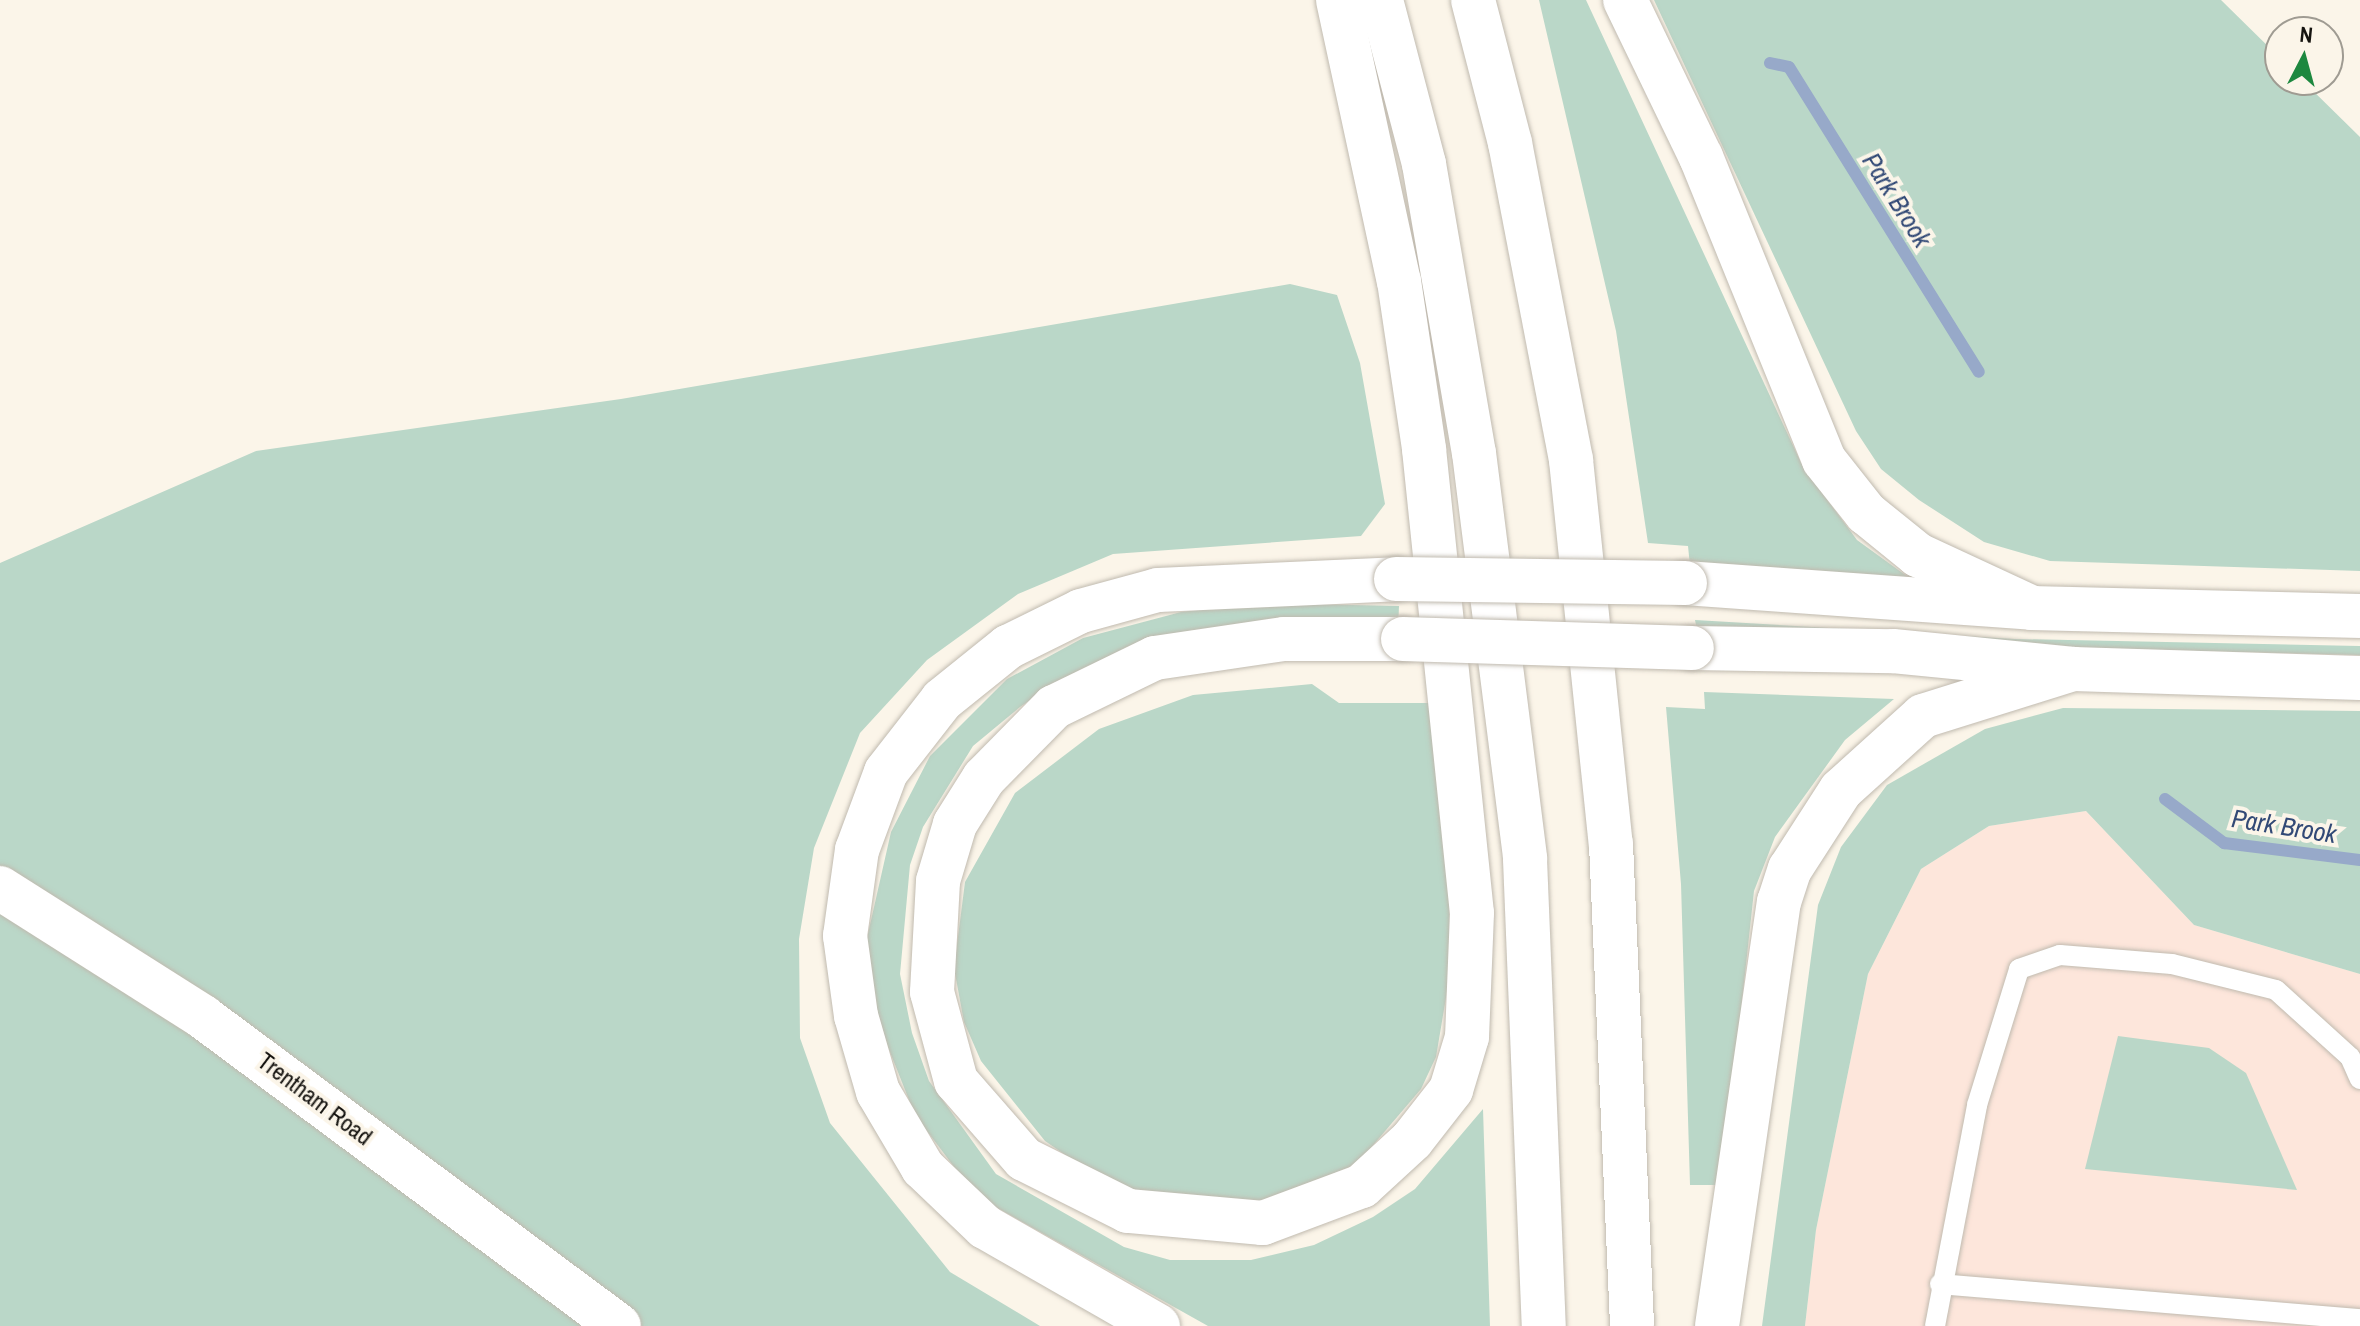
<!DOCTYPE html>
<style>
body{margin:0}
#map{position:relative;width:2360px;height:1326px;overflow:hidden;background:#fbf5e9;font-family:"Archivo Narrow",sans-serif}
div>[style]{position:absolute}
.commercial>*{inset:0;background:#fde6db}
.green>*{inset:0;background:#bad7c8}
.stream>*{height:12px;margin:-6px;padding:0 6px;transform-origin:6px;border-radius:6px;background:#97a9c9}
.roads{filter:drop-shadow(0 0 2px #c0baaf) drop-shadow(0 0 2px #c0baaf)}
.service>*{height:20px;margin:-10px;padding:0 10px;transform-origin:10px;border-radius:10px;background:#fff}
.trunk>*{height:44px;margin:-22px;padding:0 22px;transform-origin:22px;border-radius:22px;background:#fff}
.motorway>*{height:44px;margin:-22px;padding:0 22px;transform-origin:22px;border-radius:22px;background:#fff}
.bridges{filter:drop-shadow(0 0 2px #c0baaf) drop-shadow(0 0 2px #c0baaf)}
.motorway-bridge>*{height:44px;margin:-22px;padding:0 22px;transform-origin:22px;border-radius:22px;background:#fff}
span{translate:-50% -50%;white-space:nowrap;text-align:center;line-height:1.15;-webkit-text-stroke:8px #fbf5e9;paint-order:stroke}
.street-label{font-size:24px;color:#161410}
.water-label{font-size:26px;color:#324976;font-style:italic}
.north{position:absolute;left:2264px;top:16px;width:80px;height:80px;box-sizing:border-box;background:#fbf5e9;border:2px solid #9f9b92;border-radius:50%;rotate:6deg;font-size:22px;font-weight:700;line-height:32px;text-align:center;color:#161410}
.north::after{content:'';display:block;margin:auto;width:28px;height:36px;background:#1d883f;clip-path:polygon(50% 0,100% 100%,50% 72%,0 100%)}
</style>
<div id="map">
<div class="commercial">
<i style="clip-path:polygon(2086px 811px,2194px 925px,2360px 974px,2360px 1326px,1805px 1326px,1816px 1230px,1868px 974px,1921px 869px,1989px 826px)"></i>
</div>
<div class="green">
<i style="clip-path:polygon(1539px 0,1586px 0,1803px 467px,1857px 540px,1908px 577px,1690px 566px,1688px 546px,1648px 543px,1616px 331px)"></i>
<i style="clip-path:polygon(1654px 0,2221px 0,2280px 58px,2280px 80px,2302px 80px,2360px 137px,2360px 571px,2050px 561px,1984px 542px,1919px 500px,1881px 469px,1856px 431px)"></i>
<i style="clip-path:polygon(1290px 284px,1337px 295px,1360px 363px,1385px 504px,1361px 536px,1113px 554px,1018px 594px,927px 660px,860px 733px,814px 848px,799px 939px,800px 1038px,830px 1123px,950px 1272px,1040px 1326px,0 1326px,0 563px,256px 451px,621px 399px)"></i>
<i style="clip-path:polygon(1257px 603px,1399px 606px,1398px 630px,1132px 651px,1061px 679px,1020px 707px,973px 746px,923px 827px,910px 865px,900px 974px,912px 1033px,929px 1081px,996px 1174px,1124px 1247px,1170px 1260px,1251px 1260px,1314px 1245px,1373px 1217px,1415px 1189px,1483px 1109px,1490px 1326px,1208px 1326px,976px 1196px,915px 1115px,888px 1047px,870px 989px,867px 938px,891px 832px,930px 756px,1007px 679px,1083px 638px,1181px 612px)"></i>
<i style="clip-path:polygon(1695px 620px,2015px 639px,2360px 646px,2360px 655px,1699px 639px)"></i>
<i style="clip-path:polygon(1312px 684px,1339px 703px,1430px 703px,1448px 858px,1451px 968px,1436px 1057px,1421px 1089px,1357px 1164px,1261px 1203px,1177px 1200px,1109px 1185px,1045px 1141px,981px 1061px,964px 1022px,954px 968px,965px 882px,1015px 793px,1099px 729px,1193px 695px)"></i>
<i style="clip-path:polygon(1704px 692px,1894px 699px,1845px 740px,1775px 837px,1754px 891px,1722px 1185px,1690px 1185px,1681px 884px,1666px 707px,1705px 709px)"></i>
<i style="clip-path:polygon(2063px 708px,2360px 711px,2360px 974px,2194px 925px,2086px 811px,1989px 826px,1921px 869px,1868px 974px,1816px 1230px,1805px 1326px,1762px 1326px,1818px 905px,1841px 847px,1887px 785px,1985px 729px)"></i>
<i style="clip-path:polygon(2118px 1036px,2209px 1048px,2246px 1073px,2297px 1190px,2085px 1169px)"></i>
</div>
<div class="stream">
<i style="left:1770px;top:63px;width:19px;rotate:12deg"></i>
<i style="left:1789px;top:67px;width:359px;rotate:58.1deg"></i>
<i style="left:2165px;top:799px;width:74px;rotate:36.7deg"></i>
<i style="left:2224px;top:843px;width:137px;rotate:7.1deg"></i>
</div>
<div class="roads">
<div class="service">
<i style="left:1940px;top:1284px;width:421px;rotate:4.8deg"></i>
<i style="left:1935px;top:1326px;width:225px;rotate:-79.2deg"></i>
<i style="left:1977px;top:1105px;width:142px;rotate:-72.8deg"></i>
<i style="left:2019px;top:969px;width:43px;rotate:-18.9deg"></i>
<i style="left:2060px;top:955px;width:112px;rotate:4.6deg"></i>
<i style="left:2172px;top:964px;width:107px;rotate:14deg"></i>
<i style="left:2276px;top:990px;width:100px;rotate:42.2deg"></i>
<i style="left:2350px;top:1057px;width:24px;rotate:66deg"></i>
</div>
<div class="trunk">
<i style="left:0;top:888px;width:241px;rotate:32.4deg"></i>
<i style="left:203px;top:1017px;width:518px;rotate:36.6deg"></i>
</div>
<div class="motorway">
<i style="left:1338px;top:0;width:288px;rotate:77.8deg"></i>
<i style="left:1399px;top:281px;width:170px;rotate:81.5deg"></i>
<i style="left:1424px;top:449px;width:466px;rotate:84.1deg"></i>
<i style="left:1472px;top:913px;width:124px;rotate:92.3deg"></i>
<i style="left:1467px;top:1037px;width:55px;rotate:106.8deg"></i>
<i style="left:1451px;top:1090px;width:63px;rotate:128deg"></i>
<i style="left:1412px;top:1140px;width:68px;rotate:137.4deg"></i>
<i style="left:1362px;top:1186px;width:106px;rotate:159.5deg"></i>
<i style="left:1263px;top:1223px;width:136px;rotate:-174.9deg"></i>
<i style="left:1128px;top:1211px;width:116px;rotate:-153.4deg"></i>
<i style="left:1024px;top:1159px;width:103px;rotate:-131.1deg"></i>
<i style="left:956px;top:1081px;width:92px;rotate:-105.1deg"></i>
<i style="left:932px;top:992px;width:111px;rotate:-86.9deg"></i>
<i style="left:938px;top:881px;width:59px;rotate:-73.4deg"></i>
<i style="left:955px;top:824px;width:54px;rotate:-57.8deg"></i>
<i style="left:984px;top:778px;width:100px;rotate:-45.4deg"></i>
<i style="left:1054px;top:707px;width:112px;rotate:-25.9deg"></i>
<i style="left:1155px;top:658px;width:130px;rotate:-8.4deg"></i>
<i style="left:1284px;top:639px;width:119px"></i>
<i style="left:1381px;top:0;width:170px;rotate:75.3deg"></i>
<i style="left:1424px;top:164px;width:293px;rotate:80.2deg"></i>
<i style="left:1474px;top:453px;width:409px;rotate:82.8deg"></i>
<i style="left:1525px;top:859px;width:467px;rotate:87.7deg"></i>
<i style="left:1473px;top:0;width:148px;rotate:75.5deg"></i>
<i style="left:1510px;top:143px;width:323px;rotate:79.1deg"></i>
<i style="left:1571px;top:460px;width:386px;rotate:84.1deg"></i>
<i style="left:1611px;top:844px;width:482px;rotate:87.5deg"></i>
<i style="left:1625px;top:0;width:174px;rotate:64.2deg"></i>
<i style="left:1701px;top:157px;width:327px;rotate:67.9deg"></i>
<i style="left:1824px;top:460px;width:68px;rotate:51.6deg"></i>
<i style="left:1866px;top:513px;width:67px;rotate:38.9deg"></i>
<i style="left:1918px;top:555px;width:126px;rotate:24.9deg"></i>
<i style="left:1685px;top:583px;width:348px;rotate:4.1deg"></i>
<i style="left:2032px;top:608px;width:328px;rotate:1.4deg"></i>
<i style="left:1692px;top:648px;width:201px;rotate:0.9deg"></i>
<i style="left:1893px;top:651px;width:181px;rotate:5.7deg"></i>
<i style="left:2073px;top:669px;width:287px;rotate:1.8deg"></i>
<i style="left:1158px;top:1326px;width:199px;rotate:-150.2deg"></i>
<i style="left:985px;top:1227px;width:86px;rotate:-136.4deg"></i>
<i style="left:923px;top:1168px;width:88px;rotate:-120.6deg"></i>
<i style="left:878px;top:1092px;width:79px;rotate:-106.1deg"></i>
<i style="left:856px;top:1016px;width:81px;rotate:-97.8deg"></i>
<i style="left:845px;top:936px;width:87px;rotate:-82.1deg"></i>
<i style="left:857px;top:850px;width:83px;rotate:-69.6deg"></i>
<i style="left:886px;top:772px;width:91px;rotate:-52.1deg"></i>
<i style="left:942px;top:700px;width:85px;rotate:-38.8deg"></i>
<i style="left:1008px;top:647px;width:81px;rotate:-26.3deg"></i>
<i style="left:1081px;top:611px;width:80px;rotate:-15.3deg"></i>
<i style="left:1158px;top:590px;width:238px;rotate:-2.6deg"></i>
<i style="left:1717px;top:1326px;width:429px;rotate:-81.7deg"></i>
<i style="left:1779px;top:902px;width:35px;rotate:-72deg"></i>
<i style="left:1790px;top:869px;width:94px;rotate:-57.2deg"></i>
<i style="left:1841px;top:790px;width:110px;rotate:-42.1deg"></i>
<i style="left:1923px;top:716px;width:157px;rotate:-17.4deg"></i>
</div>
</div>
<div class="bridges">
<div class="motorway-bridge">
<i style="left:1396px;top:579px;width:289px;rotate:0.8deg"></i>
<i style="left:1403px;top:639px;width:289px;rotate:1.8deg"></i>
</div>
</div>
<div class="street-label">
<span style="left:315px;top:1099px;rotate:37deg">Trentham Road</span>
</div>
<div class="water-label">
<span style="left:1897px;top:200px;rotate:58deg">Park Brook</span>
<span style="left:2284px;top:826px;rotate:9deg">Park Brook</span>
</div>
<div class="north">N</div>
</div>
